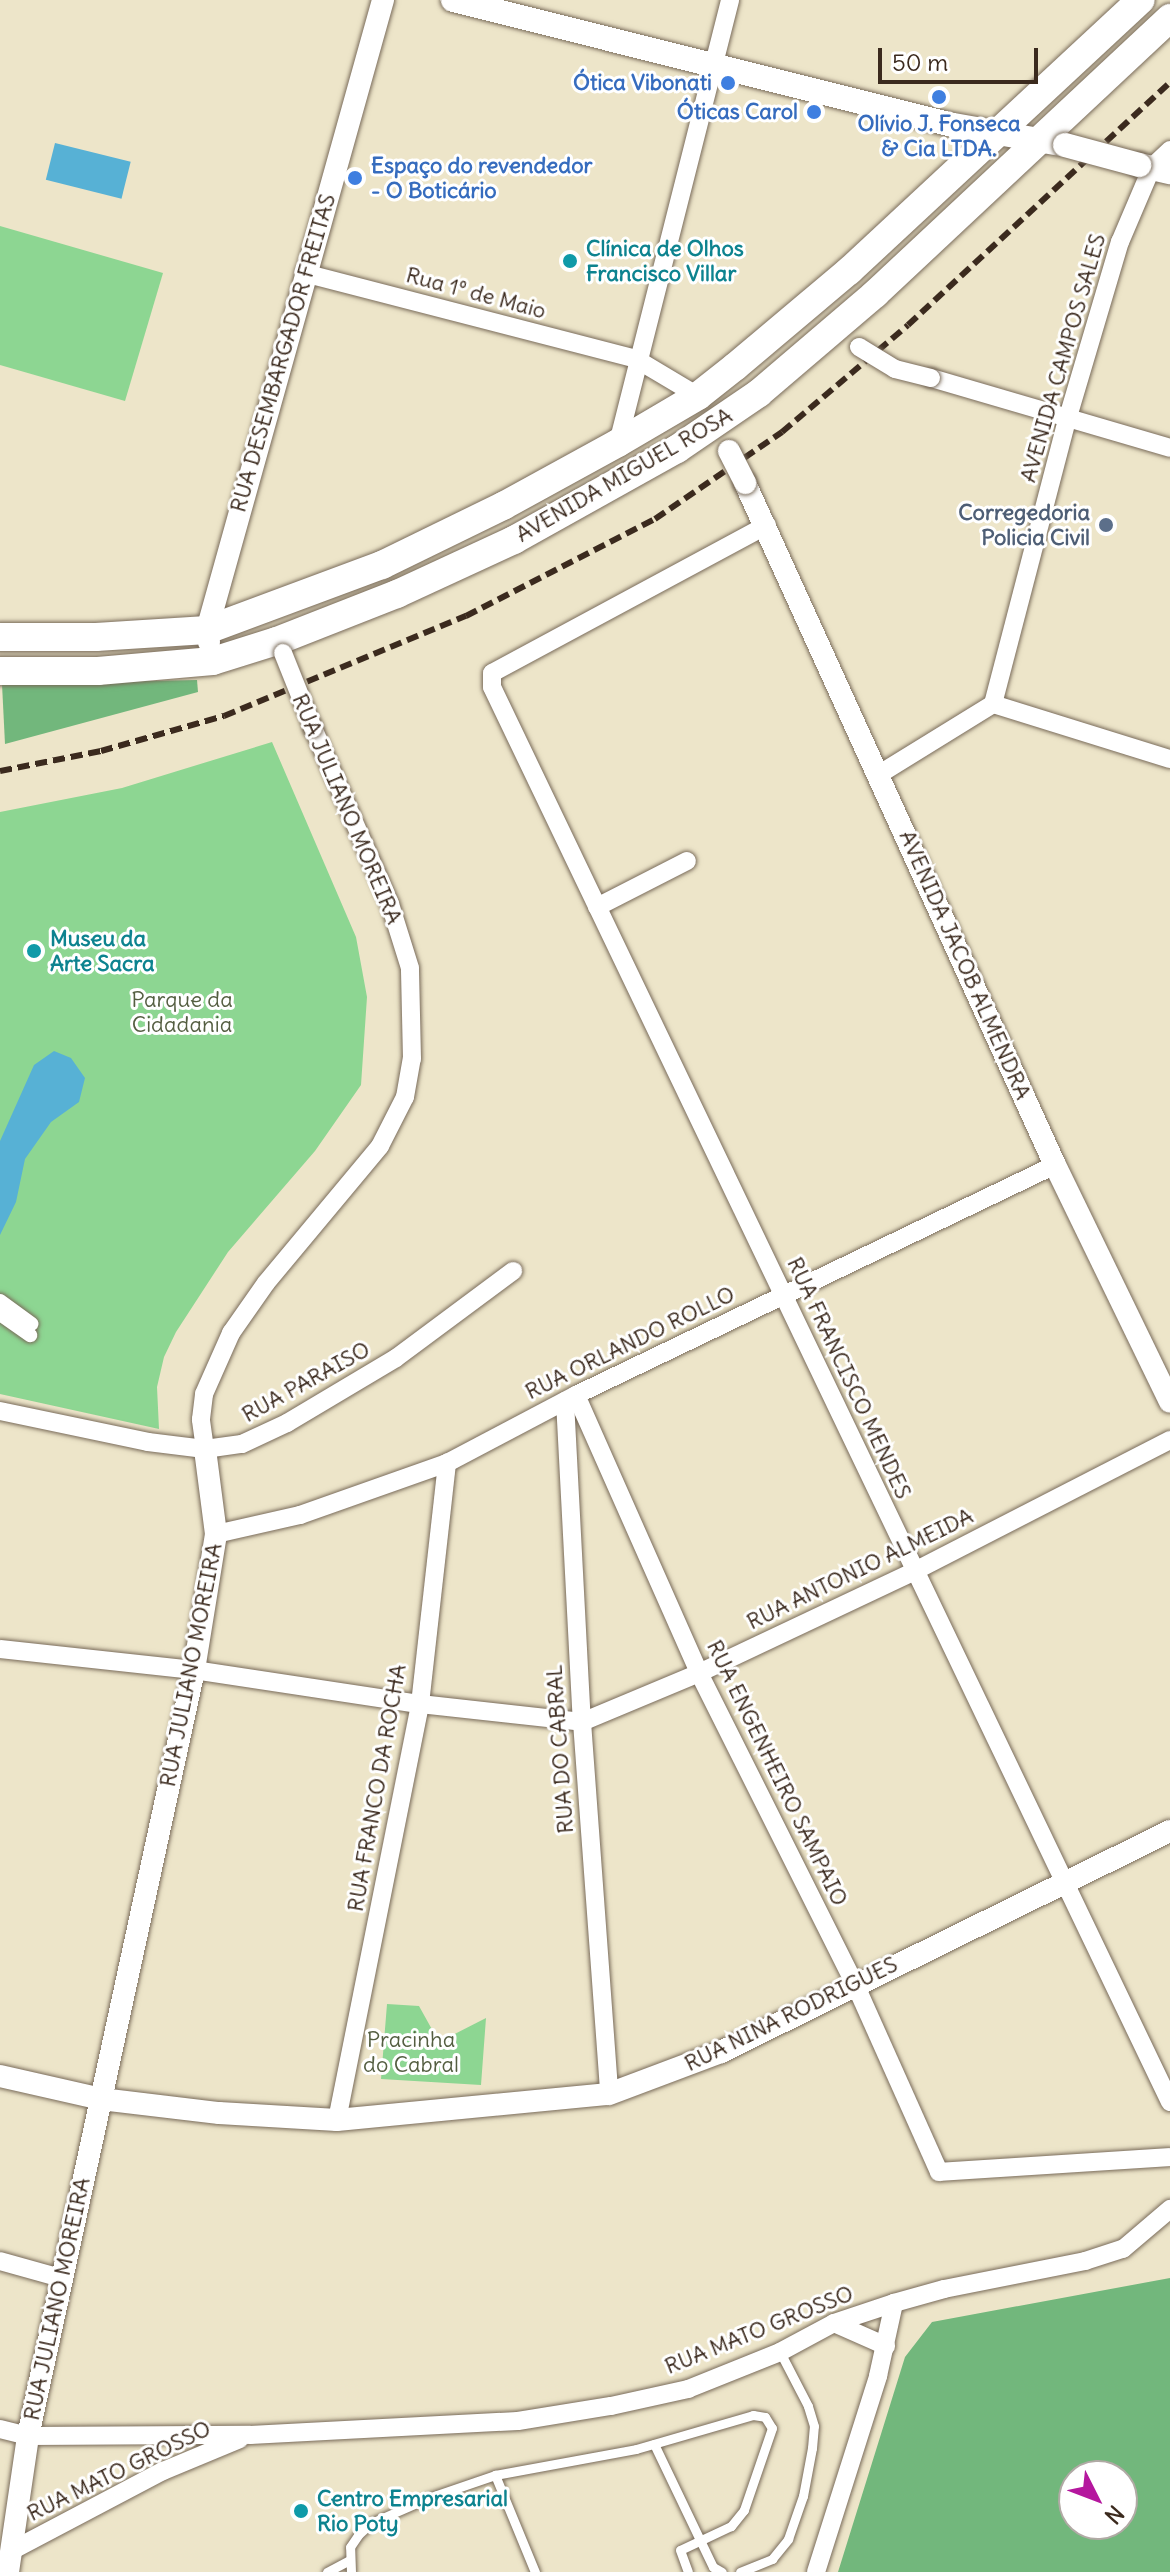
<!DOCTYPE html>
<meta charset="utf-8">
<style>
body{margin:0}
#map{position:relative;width:1170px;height:2572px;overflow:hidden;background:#ede5c9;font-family:Delius,sans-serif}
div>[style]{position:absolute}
.green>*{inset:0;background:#8dd692}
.forest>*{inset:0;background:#72b77c}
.water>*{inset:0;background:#57b1d5;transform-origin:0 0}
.roads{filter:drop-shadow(0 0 2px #796b5a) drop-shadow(0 0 2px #796b5a)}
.service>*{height:9px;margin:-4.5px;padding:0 4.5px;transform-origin:4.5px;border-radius:4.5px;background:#fff}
.pedestrian>*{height:14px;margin:-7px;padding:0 7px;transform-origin:7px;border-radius:7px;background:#fff}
.minor>*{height:18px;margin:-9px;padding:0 9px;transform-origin:9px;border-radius:9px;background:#fff}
.tertiary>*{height:22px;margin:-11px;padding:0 11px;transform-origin:11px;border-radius:11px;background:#fff}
.secondary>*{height:24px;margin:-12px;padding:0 12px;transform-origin:12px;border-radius:12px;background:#fff}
.primary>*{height:28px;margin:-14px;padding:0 14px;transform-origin:14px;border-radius:14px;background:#fff}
.rail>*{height:6px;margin-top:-3px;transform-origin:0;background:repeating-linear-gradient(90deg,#3b2a1e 0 12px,transparent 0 18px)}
.bridges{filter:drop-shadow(0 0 2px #796b5a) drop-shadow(0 0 2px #796b5a)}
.minor-bridge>*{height:18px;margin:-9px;padding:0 9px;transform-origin:9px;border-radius:9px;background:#fff}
.tertiary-bridge>*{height:22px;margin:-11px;padding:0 11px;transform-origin:11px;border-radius:11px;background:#fff}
.secondary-bridge>*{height:24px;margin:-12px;padding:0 12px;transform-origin:12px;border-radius:12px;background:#fff}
.dots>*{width:22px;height:22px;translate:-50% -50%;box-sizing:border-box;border:4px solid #fff;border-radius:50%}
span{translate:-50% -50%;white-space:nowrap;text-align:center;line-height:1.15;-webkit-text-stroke:6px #fff;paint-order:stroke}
.shop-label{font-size:22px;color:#366cbe;font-weight:700}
.right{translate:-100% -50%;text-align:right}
.left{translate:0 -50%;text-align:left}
.culture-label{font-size:22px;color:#0d838f;font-weight:700}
.street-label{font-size:22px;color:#3b2a1e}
.service-label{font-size:22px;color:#4e5e75;font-weight:700}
.park-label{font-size:22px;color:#545e41}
.north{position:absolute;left:1058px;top:2460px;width:80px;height:80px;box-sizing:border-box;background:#fff;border:2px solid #b1aaa5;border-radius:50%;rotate:132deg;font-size:22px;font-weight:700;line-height:32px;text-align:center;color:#3b2a1e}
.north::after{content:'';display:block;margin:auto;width:28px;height:36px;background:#b5179e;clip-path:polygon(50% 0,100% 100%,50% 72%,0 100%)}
.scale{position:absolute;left:878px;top:48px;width:160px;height:36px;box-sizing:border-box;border:4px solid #3b2a1e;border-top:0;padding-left:10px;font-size:24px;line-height:28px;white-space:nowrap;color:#3b2a1e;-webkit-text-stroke:6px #fff;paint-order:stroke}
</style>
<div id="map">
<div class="green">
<i style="clip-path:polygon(0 226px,163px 273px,125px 401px,0 365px)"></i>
<i style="clip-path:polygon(272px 742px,356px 937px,367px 997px,361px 1085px,315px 1151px,228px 1252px,176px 1332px,164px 1357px,157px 1387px,159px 1429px,0 1394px,0 812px,122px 788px)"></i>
<i style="clip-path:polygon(387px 2004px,419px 2006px,439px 2042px,486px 2018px,481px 2085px,381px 2079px)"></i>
</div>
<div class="forest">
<i style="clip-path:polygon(197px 680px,198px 692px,5px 744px,2px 684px)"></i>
<i style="clip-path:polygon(evenodd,1170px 2278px,1170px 2572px,838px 2572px,905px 2357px,932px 2322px,1170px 2278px,1122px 2476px,1122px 2524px,1074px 2524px,1074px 2476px,1122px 2476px)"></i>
</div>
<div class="water">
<i style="left:55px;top:143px;width:78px;height:38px;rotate:14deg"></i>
<i style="clip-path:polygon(54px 1051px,71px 1058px,85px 1078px,79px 1102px,51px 1122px,25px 1159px,16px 1202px,0 1235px,0 1141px,34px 1065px)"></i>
</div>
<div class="roads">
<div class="service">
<i style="left:654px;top:2444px;width:136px;rotate:64.4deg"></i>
<i style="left:713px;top:2567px;width:10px;rotate:29deg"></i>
<i style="left:495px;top:2475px;width:105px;rotate:67.6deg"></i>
<i style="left:327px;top:2572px;width:24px;rotate:-28deg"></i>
<i style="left:351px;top:2572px;width:25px;rotate:-92deg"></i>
<i style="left:350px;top:2547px;width:14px;rotate:-56deg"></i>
<i style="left:358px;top:2535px;width:18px;rotate:-43deg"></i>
<i style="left:371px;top:2523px;width:62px;rotate:-23.7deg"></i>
<i style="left:428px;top:2498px;width:71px;rotate:-18.9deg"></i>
<i style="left:495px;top:2475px;width:143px;rotate:-10.4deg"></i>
<i style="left:636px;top:2449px;width:122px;rotate:-16.2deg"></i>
<i style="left:753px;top:2415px;width:12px;rotate:9deg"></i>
<i style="left:765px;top:2417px;width:13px;rotate:58deg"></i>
<i style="left:772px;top:2428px;width:87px;rotate:108.9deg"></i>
<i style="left:744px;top:2510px;width:21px;rotate:129deg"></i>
<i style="left:731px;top:2526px;width:56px;rotate:154.8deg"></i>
<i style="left:680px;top:2550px;width:23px;rotate:70deg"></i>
<i style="left:740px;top:2572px;width:35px;rotate:-22deg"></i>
<i style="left:772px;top:2559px;width:26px;rotate:-51deg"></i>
<i style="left:788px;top:2539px;width:46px;rotate:-70.8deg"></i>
<i style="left:803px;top:2496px;width:49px;rotate:-79.4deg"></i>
<i style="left:812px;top:2448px;width:22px;rotate:-85deg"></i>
<i style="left:814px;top:2426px;width:21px;rotate:-107deg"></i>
<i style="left:808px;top:2406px;width:61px;rotate:-117.4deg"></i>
</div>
<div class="pedestrian">
<i style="left:0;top:1301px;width:39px;rotate:36deg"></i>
<i style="left:0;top:1314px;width:37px;rotate:35deg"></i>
</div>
<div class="minor">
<i style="left:304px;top:273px;width:343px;rotate:14.5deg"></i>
<i style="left:636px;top:359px;width:72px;rotate:30.8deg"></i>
<i style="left:931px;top:378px;width:249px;rotate:16.3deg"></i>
<i style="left:618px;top:443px;width:457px;rotate:-75.8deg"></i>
<i style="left:767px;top:525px;width:312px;rotate:151.7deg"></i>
<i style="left:492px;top:673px;width:14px;rotate:90deg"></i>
<i style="left:492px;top:687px;width:1569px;rotate:64.4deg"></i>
<i style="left:993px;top:704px;width:297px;rotate:-75.4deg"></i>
<i style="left:1068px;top:417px;width:183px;rotate:-73.5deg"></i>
<i style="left:1120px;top:242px;width:82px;rotate:-66.9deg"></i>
<i style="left:1152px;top:167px;width:25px;rotate:-43deg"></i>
<i style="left:878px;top:775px;width:135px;rotate:-31.7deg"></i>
<i style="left:993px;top:704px;width:185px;rotate:17.3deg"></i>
<i style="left:597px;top:907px;width:101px;rotate:-27.1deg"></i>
<i style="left:576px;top:1395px;width:304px;rotate:66.1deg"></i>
<i style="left:699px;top:1673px;width:348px;rotate:63.4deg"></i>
<i style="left:855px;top:1984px;width:206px;rotate:65.9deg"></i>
<i style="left:939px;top:2172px;width:231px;rotate:-3.7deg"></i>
<i style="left:565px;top:1401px;width:321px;rotate:87deg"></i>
<i style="left:582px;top:1722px;width:373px;rotate:85.8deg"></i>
<i style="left:0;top:1411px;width:151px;rotate:11.8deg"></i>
<i style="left:148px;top:1442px;width:57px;rotate:7deg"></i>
<i style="left:205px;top:1449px;width:37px;rotate:-8deg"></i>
<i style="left:242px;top:1444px;width:50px;rotate:-25deg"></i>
<i style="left:287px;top:1423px;width:127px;rotate:-30.8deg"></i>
<i style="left:396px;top:1358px;width:146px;rotate:-36.6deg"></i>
<i style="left:205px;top:1449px;width:30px;rotate:-98deg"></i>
<i style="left:201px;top:1419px;width:25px;rotate:-83deg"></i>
<i style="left:204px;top:1394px;width:67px;rotate:-66.1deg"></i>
<i style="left:231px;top:1333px;width:61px;rotate:-55deg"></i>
<i style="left:266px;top:1283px;width:178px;rotate:-50.2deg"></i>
<i style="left:380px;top:1146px;width:55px;rotate:-63deg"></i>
<i style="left:405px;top:1097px;width:39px;rotate:-80deg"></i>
<i style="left:412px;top:1059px;width:91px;rotate:-91.3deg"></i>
<i style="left:410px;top:968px;width:67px;rotate:-107.4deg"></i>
<i style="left:390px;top:904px;width:192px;rotate:-113.6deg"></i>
<i style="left:216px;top:1534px;width:86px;rotate:-12.7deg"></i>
<i style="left:300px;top:1515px;width:156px;rotate:-19.5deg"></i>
<i style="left:447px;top:1463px;width:146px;rotate:-27.8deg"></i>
<i style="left:576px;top:1395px;width:531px;rotate:-25.65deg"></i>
<i style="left:0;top:1649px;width:195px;rotate:6.2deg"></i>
<i style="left:194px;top:1670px;width:229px;rotate:8.6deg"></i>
<i style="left:420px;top:1704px;width:163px;rotate:6.3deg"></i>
<i style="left:582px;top:1722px;width:127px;rotate:-22.7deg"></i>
<i style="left:699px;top:1673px;width:239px;rotate:-25.3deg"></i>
<i style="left:915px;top:1571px;width:287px;rotate:-27.2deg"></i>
<i style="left:337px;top:2120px;width:424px;rotate:-78.7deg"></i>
<i style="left:420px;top:1704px;width:243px;rotate:-83.6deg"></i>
<i style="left:0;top:2261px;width:63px;rotate:15.6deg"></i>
<i style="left:834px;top:2323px;width:57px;rotate:23.9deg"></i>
<i style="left:0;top:2429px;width:29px;rotate:14deg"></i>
<i style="left:28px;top:2436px;width:222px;rotate:-0.3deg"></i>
<i style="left:250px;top:2435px;width:268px;rotate:-3deg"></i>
<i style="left:518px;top:2421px;width:94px;rotate:-9.2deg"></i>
<i style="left:611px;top:2406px;width:79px;rotate:-12.4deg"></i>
<i style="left:688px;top:2389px;width:99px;rotate:-21.9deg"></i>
<i style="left:780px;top:2352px;width:61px;rotate:-28.2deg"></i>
<i style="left:834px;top:2323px;width:63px;rotate:-18.4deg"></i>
<i style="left:894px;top:2303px;width:52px;rotate:-15.6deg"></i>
<i style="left:944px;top:2289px;width:144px;rotate:-11.2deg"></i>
<i style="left:1085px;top:2261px;width:40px;rotate:-18deg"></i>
<i style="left:1123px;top:2249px;width:62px;rotate:-40.4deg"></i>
<i style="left:11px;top:2551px;width:172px;rotate:-27.8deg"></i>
<i style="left:163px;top:2471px;width:83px;rotate:-22.6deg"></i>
<i style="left:816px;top:2572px;width:206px;rotate:-72.4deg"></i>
<i style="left:878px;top:2376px;width:75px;rotate:-77.6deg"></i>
</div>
<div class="tertiary">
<i style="left:745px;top:483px;width:749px;rotate:65.56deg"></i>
<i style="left:1055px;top:1165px;width:263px;rotate:64.1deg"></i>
<i style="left:209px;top:642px;width:12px;rotate:-99deg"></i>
<i style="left:207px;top:630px;width:654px;rotate:-74.39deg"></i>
<i style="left:0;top:2076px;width:104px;rotate:12.8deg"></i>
<i style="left:101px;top:2099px;width:119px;rotate:6.8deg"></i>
<i style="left:219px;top:2113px;width:118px;rotate:3.4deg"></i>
<i style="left:337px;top:2120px;width:273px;rotate:-5.5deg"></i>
<i style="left:609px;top:2094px;width:120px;rotate:-20.6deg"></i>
<i style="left:721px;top:2052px;width:500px;rotate:-26.21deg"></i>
<i style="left:8px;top:2572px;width:137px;rotate:-81.6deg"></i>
<i style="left:28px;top:2436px;width:784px;rotate:-77.77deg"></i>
<i style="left:194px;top:1670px;width:138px;rotate:-80.8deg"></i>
<i style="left:216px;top:1534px;width:86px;rotate:-97.4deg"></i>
</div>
<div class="secondary">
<i style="left:453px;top:0;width:515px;rotate:14.04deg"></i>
<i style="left:953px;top:125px;width:104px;rotate:10deg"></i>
<i style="left:1139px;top:165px;width:32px;rotate:13deg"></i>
</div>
<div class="primary">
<i style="left:0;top:637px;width:96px"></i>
<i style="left:96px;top:637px;width:111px;rotate:-3.6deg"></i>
<i style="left:207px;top:630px;width:187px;rotate:-20.4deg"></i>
<i style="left:382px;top:565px;width:135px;rotate:-26deg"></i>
<i style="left:503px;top:506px;width:131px;rotate:-28.7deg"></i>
<i style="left:618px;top:443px;width:93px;rotate:-30.4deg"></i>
<i style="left:698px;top:396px;width:48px;rotate:-38.3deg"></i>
<i style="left:736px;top:366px;width:148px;rotate:-40.1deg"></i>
<i style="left:849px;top:271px;width:398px;rotate:-42.9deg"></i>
<i style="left:0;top:671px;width:98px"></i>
<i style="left:98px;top:671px;width:115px;rotate:-5deg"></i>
<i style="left:213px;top:661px;width:67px;rotate:-17.4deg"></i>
<i style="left:277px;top:641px;width:129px;rotate:-21.4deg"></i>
<i style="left:397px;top:594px;width:129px;rotate:-24.8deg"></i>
<i style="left:514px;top:540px;width:187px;rotate:-29.2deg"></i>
<i style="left:677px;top:449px;width:99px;rotate:-34.3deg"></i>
<i style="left:759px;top:393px;width:153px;rotate:-40.5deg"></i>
<i style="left:875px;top:294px;width:404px;rotate:-43.1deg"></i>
</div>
</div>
<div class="rail">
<i style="left:0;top:771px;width:103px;rotate:-11.2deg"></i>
<i style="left:101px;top:751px;width:128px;rotate:-15.9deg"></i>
<i style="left:224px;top:716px;width:262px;rotate:-22.5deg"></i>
<i style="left:466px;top:616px;width:212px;rotate:-27.2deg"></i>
<i style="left:655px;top:519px;width:154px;rotate:-34.4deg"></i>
<i style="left:782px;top:432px;width:165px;rotate:-40.3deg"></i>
<i style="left:908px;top:325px;width:357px;rotate:-42.8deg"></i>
</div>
<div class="bridges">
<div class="minor-bridge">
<i style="left:859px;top:347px;width:42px;rotate:31.4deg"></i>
<i style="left:895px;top:369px;width:37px;rotate:14deg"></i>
<i style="left:283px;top:653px;width:81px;rotate:68.2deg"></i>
</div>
<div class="tertiary-bridge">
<i style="left:729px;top:451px;width:36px;rotate:63deg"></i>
</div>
<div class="secondary-bridge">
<i style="left:1065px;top:145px;width:77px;rotate:15.1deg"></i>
</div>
</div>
<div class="dots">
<i style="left:728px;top:83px;background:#3f7fe0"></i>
<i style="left:939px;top:97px;background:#3f7fe0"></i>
<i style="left:814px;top:112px;background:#3f7fe0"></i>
<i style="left:355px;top:178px;background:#3f7fe0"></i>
<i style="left:570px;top:261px;background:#0f9aa8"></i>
<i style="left:1106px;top:525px;background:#5c6f8a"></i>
<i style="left:34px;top:951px;background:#0f9aa8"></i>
<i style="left:301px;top:2511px;background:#0f9aa8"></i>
</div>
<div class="shop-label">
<span class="right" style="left:712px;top:83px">Ótica Vibonati</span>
<span class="right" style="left:798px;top:112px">Óticas Carol</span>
<span style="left:939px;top:136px">Olívio J. Fonseca<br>&amp; Cia LTDA.</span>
<span class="left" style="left:371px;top:178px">Espaço do revendedor<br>- O Boticário</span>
</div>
<div class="culture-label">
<span class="left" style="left:586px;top:261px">Clínica de Olhos<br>Francisco Villar</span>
<span class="left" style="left:50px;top:951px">Museu da<br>Arte Sacra</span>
<span class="left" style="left:317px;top:2511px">Centro Empresarial<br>Rio Poty</span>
</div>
<div class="street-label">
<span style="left:476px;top:293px;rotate:15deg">Rua 1º de Maio</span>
<span style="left:283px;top:353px;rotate:-74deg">RUA DESEMBARGADOR FREITAS</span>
<span style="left:1063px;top:358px;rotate:-74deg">AVENIDA CAMPOS SALES</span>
<span style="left:624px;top:475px;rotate:-30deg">AVENIDA MIGUEL ROSA</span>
<span style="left:347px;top:809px;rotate:67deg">RUA JULIANO MOREIRA</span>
<span style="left:965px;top:965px;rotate:66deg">AVENIDA JACOB ALMENDRA</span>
<span style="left:630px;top:1343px;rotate:-26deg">RUA ORLANDO ROLLO</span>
<span style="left:849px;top:1378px;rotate:65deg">RUA FRANCISCO MENDES</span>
<span style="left:306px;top:1382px;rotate:-29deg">RUA PARAISO</span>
<span style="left:860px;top:1569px;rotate:-26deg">RUA ANTONIO ALMEIDA</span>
<span style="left:191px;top:1665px;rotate:-79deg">RUA JULIANO MOREIRA</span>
<span style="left:560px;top:1749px;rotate:-94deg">RUA DO CABRAL</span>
<span style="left:777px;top:1773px;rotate:64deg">RUA ENGENHEIRO SAMPAIO</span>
<span style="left:377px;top:1788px;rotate:-80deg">RUA FRANCO DA ROCHA</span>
<span style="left:791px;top:2014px;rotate:-26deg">RUA NINA RODRIGUES</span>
<span style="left:57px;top:2299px;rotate:-78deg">RUA JULIANO MOREIRA</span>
<span style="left:759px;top:2330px;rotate:-22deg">RUA MATO GROSSO</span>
<span style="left:119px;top:2471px;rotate:-26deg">RUA MATO GROSSO</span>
</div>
<div class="service-label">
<span class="right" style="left:1090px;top:525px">Corregedoria<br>Policia Civil</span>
</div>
<div class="park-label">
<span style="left:182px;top:1012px">Parque da<br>Cidadania</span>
<span style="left:411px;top:2052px">Pracinha<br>do Cabral</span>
</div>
<div class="north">N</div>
<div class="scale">50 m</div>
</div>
